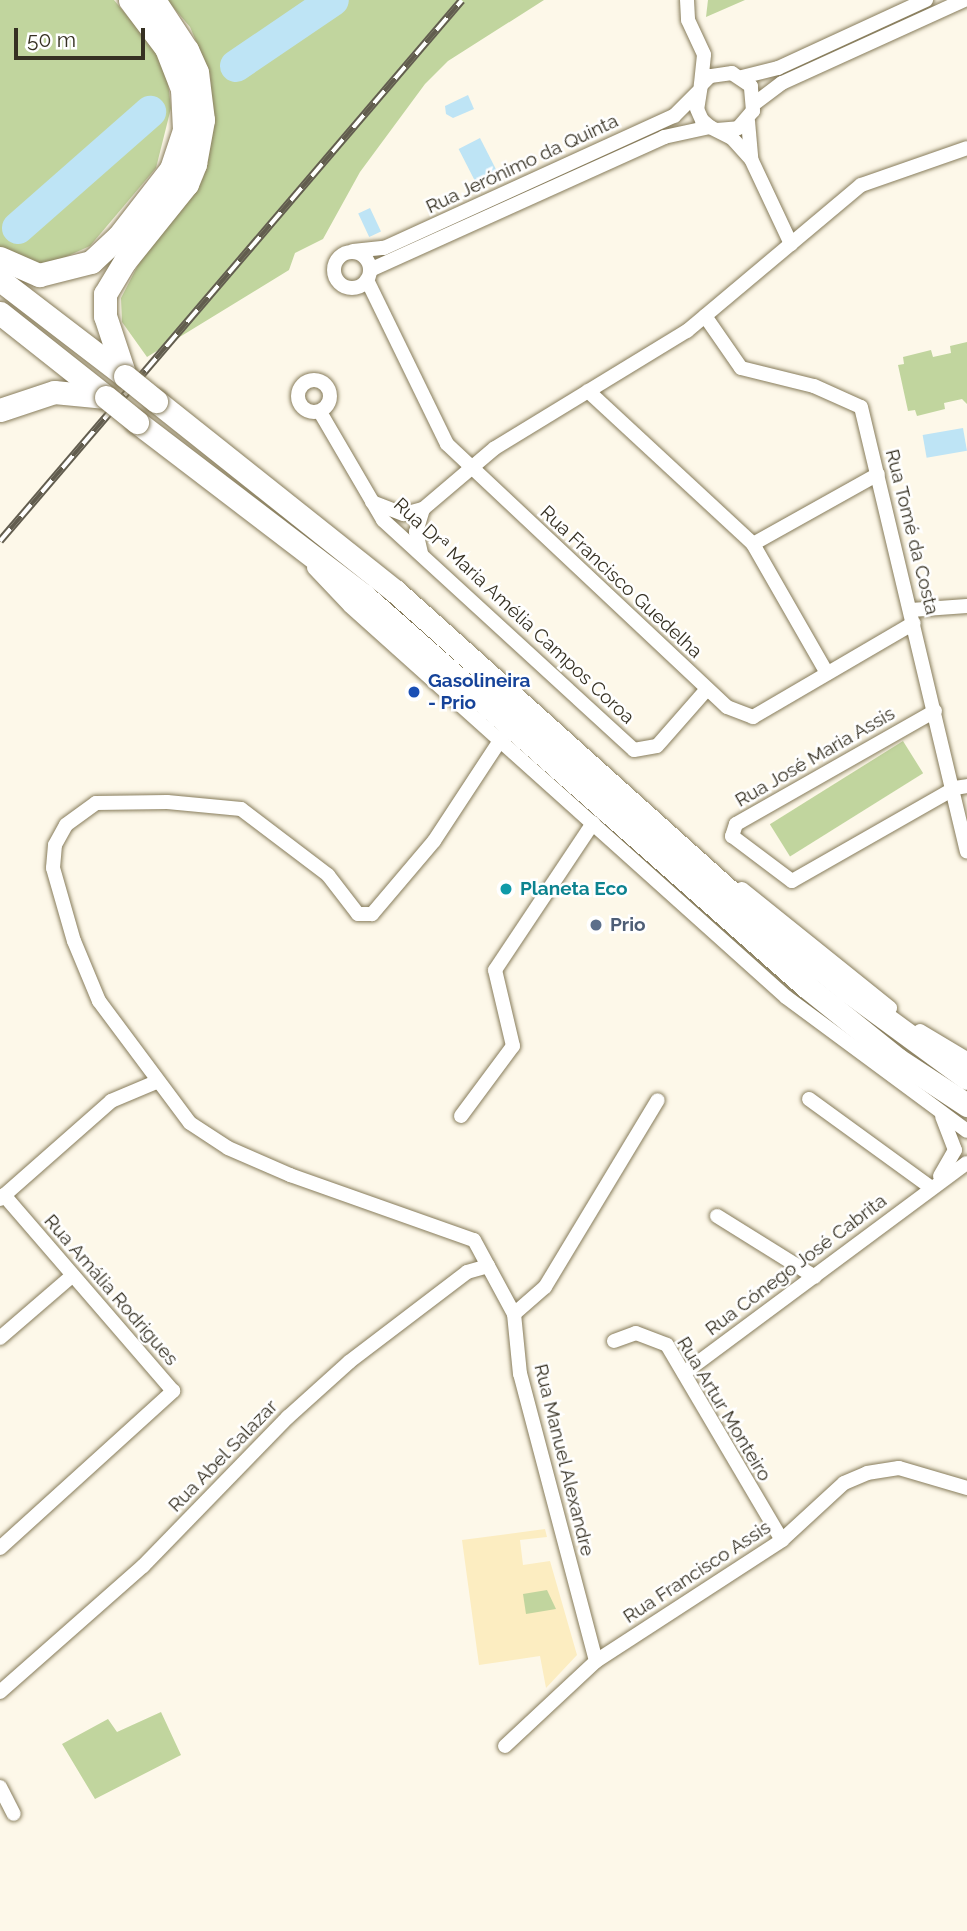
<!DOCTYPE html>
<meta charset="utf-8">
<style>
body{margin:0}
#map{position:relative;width:967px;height:1931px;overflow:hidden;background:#fdf8e9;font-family:Raleway,sans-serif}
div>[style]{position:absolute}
.built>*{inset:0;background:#fcedc1}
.green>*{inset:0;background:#c1d59e;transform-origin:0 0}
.water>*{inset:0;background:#bee4f5;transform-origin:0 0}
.river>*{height:32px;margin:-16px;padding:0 16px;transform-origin:16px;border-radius:16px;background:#bee4f5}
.roads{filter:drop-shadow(0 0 2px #877c5b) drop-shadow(0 0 2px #877c5b)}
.street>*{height:14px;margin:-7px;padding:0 7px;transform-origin:7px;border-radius:7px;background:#fff}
.street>.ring{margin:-7px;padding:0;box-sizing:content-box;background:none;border:14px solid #fff;border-radius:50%}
.primary>*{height:23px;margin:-11.5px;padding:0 11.5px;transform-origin:11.5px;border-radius:11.5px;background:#fff}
.rail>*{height:8px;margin-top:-4px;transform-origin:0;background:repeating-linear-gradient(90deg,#fff 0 16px,#625d4f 0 32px);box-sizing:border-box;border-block:2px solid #625d4f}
.bridges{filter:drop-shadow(0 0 2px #877c5b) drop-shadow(0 0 2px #877c5b)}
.primary-bridge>*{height:23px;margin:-11.5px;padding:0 11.5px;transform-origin:11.5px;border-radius:11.5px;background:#fff}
.dots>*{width:19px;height:19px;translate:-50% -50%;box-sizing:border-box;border:4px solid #fff;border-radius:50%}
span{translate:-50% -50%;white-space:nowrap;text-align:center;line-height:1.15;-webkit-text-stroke:5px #fff;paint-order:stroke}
.street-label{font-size:19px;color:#353022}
.transit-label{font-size:19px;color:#164399;font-weight:700}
.left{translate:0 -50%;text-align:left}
.culture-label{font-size:19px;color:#0d838f;font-weight:700}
.service-label{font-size:19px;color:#4e5e75;font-weight:700}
.scale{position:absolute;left:14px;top:28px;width:131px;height:32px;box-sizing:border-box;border:4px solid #353022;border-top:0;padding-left:9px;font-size:21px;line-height:24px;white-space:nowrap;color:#353022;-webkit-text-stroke:5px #fff;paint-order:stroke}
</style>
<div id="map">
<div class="built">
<i style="clip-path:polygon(545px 1529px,547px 1537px,520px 1540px,523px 1565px,550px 1561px,577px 1655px,546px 1688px,540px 1656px,479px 1665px,462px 1540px)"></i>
</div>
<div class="green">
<i style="clip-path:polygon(0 0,114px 0,153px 47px,167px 74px,171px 108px,156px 168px,90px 246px,52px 263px,31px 263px,0 247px)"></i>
<i style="clip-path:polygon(167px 0,544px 0,448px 61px,425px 84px,360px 172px,323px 239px,295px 253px,289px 270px,147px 357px,122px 322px,121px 298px,213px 120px,210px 74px,190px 27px)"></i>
<i style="clip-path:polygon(708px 0,745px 0,706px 17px)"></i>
<i style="clip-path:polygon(967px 342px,967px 404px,962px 399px,944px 403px,945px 409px,917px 416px,915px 410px,908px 411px,898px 365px,904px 364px,903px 357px,931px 350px,933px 357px,951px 353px,950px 346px)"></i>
<i style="left:903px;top:741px;width:38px;height:157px;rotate:58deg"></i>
<i style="clip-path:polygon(547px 1590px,556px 1609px,526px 1614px,523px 1594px)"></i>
<i style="clip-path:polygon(161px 1712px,181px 1755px,95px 1799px,62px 1744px,108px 1719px,117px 1732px)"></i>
</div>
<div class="water">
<i style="clip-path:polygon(468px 95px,474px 109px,453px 118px,446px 114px,445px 106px)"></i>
<i style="left:480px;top:138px;width:36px;height:24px;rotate:63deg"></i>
<i style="left:370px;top:208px;width:26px;height:13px;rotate:65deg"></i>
<i style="left:963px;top:428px;width:23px;height:41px;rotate:80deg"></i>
</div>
<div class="river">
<i style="left:236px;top:66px;width:117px;rotate:-34.2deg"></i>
<i style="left:18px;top:228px;width:176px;rotate:-41.3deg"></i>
</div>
<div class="roads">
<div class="street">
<i style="left:687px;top:0;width:20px;rotate:87deg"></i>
<i style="left:688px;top:20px;width:38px;rotate:65deg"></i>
<i style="left:704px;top:55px;width:30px;rotate:96deg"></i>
<i style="left:742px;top:77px;width:37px;rotate:-14deg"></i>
<i style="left:778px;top:68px;width:163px;rotate:-24.7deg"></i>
<i style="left:754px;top:104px;width:35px;rotate:-37deg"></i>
<i style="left:782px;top:83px;width:200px;rotate:-24.5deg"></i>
<i style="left:748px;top:121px;width:38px;rotate:85deg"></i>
<i style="left:751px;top:159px;width:94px;rotate:64.8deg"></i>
<i style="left:717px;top:130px;width:21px;rotate:-5deg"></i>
<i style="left:738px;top:128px;width:23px;rotate:-49deg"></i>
<i style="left:753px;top:111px;width:25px;rotate:-95deg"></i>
<i style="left:751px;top:86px;width:23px;rotate:-146deg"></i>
<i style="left:732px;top:73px;width:22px;rotate:172deg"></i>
<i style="left:710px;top:76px;width:13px;rotate:135deg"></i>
<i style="left:701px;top:85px;width:24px;rotate:99deg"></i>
<i style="left:697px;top:109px;width:12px;rotate:66deg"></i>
<i style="left:702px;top:120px;width:11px;rotate:41deg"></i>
<i style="left:710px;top:127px;width:25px;rotate:27deg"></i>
<i style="left:732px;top:138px;width:28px;rotate:48deg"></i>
<i style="left:353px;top:251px;width:31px;rotate:-6deg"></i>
<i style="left:384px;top:248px;width:319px;rotate:-24.5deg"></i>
<i style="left:674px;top:116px;width:34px;rotate:-45deg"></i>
<i class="ring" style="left:334px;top:252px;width:22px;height:22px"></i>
<i style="left:370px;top:270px;width:323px;rotate:-24.3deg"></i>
<i style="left:664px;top:137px;width:47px;rotate:-12.3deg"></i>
<i style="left:367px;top:280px;width:182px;rotate:64deg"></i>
<i style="left:447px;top:444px;width:384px;rotate:43.2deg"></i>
<i style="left:727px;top:707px;width:28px;rotate:21deg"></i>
<i style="left:753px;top:717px;width:186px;rotate:-30.3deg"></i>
<i style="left:705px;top:316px;width:63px;rotate:55.3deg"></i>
<i style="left:741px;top:368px;width:75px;rotate:13.9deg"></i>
<i style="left:814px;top:386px;width:51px;rotate:24.1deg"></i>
<i style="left:861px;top:407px;width:457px;rotate:76.6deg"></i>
<i class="ring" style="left:298px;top:380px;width:18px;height:18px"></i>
<i style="left:588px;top:391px;width:225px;rotate:42.8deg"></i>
<i style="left:753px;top:544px;width:149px;rotate:60.2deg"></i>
<i style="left:320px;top:412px;width:125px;rotate:59.7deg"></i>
<i style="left:383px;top:520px;width:340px;rotate:42.5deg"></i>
<i style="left:634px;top:750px;width:23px;rotate:-10deg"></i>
<i style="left:657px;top:746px;width:76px;rotate:-48.7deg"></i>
<i style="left:372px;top:502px;width:34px;rotate:21deg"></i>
<i style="left:404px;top:514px;width:20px;rotate:-15deg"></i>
<i style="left:423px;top:509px;width:94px;rotate:-40.3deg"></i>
<i style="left:495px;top:448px;width:225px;rotate:-31.4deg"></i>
<i style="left:687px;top:331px;width:227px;rotate:-40deg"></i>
<i style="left:861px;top:185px;width:112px;rotate:-19.2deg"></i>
<i style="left:753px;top:544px;width:143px;rotate:-29.2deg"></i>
<i style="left:421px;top:553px;width:22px;rotate:-103deg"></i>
<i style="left:416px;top:532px;width:24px;rotate:-73deg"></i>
<i style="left:314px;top:568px;width:52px;rotate:46.5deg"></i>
<i style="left:350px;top:606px;width:586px;rotate:41.89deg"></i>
<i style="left:786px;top:997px;width:225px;rotate:36.5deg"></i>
<i style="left:911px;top:610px;width:56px;rotate:-4.1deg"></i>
<i style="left:935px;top:711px;width:229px;rotate:150.4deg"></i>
<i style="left:736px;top:824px;width:13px;rotate:108deg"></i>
<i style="left:732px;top:836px;width:75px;rotate:36.9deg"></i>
<i style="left:792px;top:881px;width:188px;rotate:-29.7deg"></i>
<i style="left:955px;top:788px;width:12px;rotate:-9deg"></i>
<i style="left:501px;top:739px;width:122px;rotate:123.3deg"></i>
<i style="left:434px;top:841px;width:96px;rotate:130.3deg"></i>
<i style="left:372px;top:914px;width:14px;rotate:180deg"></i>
<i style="left:358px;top:914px;width:49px;rotate:-127.6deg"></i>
<i style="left:328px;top:875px;width:109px;rotate:-142.8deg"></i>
<i style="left:241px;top:809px;width:74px;rotate:-174.6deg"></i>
<i style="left:167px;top:802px;width:71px;rotate:179.2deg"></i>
<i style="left:96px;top:803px;width:37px;rotate:144deg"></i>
<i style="left:66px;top:825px;width:23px;rotate:119deg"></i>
<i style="left:55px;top:845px;width:23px;rotate:95deg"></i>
<i style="left:53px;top:868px;width:76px;rotate:74deg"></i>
<i style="left:74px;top:941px;width:65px;rotate:67.4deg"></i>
<i style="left:99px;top:1001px;width:152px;rotate:53.3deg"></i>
<i style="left:190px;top:1123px;width:45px;rotate:33.3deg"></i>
<i style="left:228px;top:1148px;width:68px;rotate:23.5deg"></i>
<i style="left:290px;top:1175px;width:195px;rotate:19.5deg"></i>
<i style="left:474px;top:1240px;width:84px;rotate:61.6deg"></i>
<i style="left:742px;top:889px;width:190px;rotate:38.8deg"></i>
<i style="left:920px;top:1031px;width:55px;rotate:30.8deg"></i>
<i style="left:809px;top:1099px;width:150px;rotate:36deg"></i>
<i style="left:461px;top:1116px;width:87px;rotate:-53.4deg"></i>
<i style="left:513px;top:1046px;width:78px;rotate:-103.3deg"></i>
<i style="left:495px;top:970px;width:177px;rotate:-56.3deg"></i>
<i style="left:940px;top:1176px;width:30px;rotate:-60deg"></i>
<i style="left:955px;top:1150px;width:36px;rotate:-111deg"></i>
<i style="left:0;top:1199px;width:148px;rotate:-41.4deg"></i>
<i style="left:111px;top:1101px;width:49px;rotate:-22.9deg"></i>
<i style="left:717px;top:1216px;width:115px;rotate:31.9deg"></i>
<i style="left:0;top:1338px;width:96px;rotate:-40.8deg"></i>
<i style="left:614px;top:1341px;width:23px;rotate:-20deg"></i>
<i style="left:636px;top:1333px;width:33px;rotate:21deg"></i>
<i style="left:667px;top:1345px;width:226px;rotate:59.5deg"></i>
<i style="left:684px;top:1373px;width:352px;rotate:-36.6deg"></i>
<i style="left:0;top:1548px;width:234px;rotate:-42.2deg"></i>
<i style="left:173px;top:1391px;width:259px;rotate:-130.8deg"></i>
<i style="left:596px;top:1661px;width:297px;rotate:-104.8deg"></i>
<i style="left:520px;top:1374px;width:60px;rotate:-95.7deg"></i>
<i style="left:514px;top:1314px;width:41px;rotate:-41.1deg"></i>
<i style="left:545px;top:1287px;width:218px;rotate:-58.9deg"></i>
<i style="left:0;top:1692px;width:191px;rotate:-41.4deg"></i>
<i style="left:143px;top:1566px;width:208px;rotate:-45.8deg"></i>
<i style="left:288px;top:1417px;width:82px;rotate:-42deg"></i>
<i style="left:349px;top:1362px;width:148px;rotate:-37.3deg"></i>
<i style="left:467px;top:1272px;width:22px;rotate:-16deg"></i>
<i style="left:505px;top:1746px;width:125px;rotate:-43deg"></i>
<i style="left:596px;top:1661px;width:222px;rotate:-33deg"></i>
<i style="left:782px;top:1540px;width:84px;rotate:-42.6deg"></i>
<i style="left:844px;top:1483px;width:25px;rotate:-23deg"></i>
<i style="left:867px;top:1473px;width:32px;rotate:-9deg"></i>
<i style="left:899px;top:1468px;width:71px;rotate:16.4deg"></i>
<i style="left:0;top:1787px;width:30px;rotate:63deg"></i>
</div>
<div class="primary">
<i style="left:0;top:258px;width:43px;rotate:23.6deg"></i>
<i style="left:39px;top:275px;width:54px;rotate:-14deg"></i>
<i style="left:91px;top:262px;width:37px;rotate:-43deg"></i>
<i style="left:118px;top:237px;width:86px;rotate:-52.1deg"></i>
<i style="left:171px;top:169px;width:41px;rotate:-71.6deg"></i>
<i style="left:184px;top:130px;width:41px;rotate:-92.8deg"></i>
<i style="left:182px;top:89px;width:44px;rotate:-111.3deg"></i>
<i style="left:166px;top:48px;width:60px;rotate:-126.9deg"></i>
<i style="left:0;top:280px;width:158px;rotate:37.5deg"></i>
<i style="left:0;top:313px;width:135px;rotate:38.4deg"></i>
<i style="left:125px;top:376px;width:63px;rotate:-108.4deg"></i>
<i style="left:105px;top:316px;width:22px;rotate:-90deg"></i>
<i style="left:105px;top:294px;width:39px;rotate:-59deg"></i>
<i style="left:125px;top:261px;width:99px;rotate:-51.2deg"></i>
<i style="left:187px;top:184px;width:22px;rotate:-68deg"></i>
<i style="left:195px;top:164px;width:45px;rotate:-79.7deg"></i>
<i style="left:203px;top:120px;width:48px;rotate:-97.1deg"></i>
<i style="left:197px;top:72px;width:24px;rotate:-114deg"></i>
<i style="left:187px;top:50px;width:60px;rotate:-123.4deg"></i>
<i style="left:156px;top:401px;width:305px;rotate:38.5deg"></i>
<i style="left:395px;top:591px;width:501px;rotate:41.93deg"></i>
<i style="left:768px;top:926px;width:103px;rotate:39.1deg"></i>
<i style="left:848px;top:991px;width:147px;rotate:36.2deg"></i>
<i style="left:0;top:410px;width:57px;rotate:-18.4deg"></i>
<i style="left:54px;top:392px;width:52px;rotate:5.5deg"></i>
<i style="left:137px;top:422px;width:285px;rotate:37.4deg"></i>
<i style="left:363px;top:595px;width:591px;rotate:41.43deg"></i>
<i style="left:806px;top:986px;width:117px;rotate:38.7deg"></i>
<i style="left:897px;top:1059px;width:84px;rotate:33.3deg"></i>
</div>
</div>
<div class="rail">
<i style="left:0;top:541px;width:711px;rotate:-49.5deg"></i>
</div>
<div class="bridges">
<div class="primary-bridge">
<i style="left:125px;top:376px;width:40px;rotate:39deg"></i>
<i style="left:106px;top:397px;width:40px;rotate:39deg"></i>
</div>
</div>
<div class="dots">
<i style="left:414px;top:692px;background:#1a4fb4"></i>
<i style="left:506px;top:889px;background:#0f9aa8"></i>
<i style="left:596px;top:925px;background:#5c6f8a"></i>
</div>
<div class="street-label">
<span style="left:522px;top:164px;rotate:-25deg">Rua Jerónimo da Quinta</span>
<span style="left:912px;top:532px;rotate:76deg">Rua Tomé da Costa</span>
<span style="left:621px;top:582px;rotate:43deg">Rua Francisco Guedelha</span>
<span style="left:514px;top:611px;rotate:43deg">Rua Drª Maria Amélia Campos Coroa</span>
<span style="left:815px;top:757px;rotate:-30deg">Rua José Maria Assis</span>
<span style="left:796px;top:1265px;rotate:-37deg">Rua Cónego José Cabrita</span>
<span style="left:111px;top:1290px;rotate:49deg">Rua Amália Rodrigues</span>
<span style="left:724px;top:1409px;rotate:59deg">Rua Artur Monteiro</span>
<span style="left:223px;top:1456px;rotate:-46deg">Rua Abel Salazar</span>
<span style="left:564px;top:1460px;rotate:76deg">Rua Manuel Alexandre</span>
<span style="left:697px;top:1572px;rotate:-33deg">Rua Francisco Assis</span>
</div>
<div class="transit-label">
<span class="left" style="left:428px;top:692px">Gasolineira<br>- Prio</span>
</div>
<div class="culture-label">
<span class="left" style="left:520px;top:889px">Planeta Eco</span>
</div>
<div class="service-label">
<span class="left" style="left:610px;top:925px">Prio</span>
</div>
<div class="scale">50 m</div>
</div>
